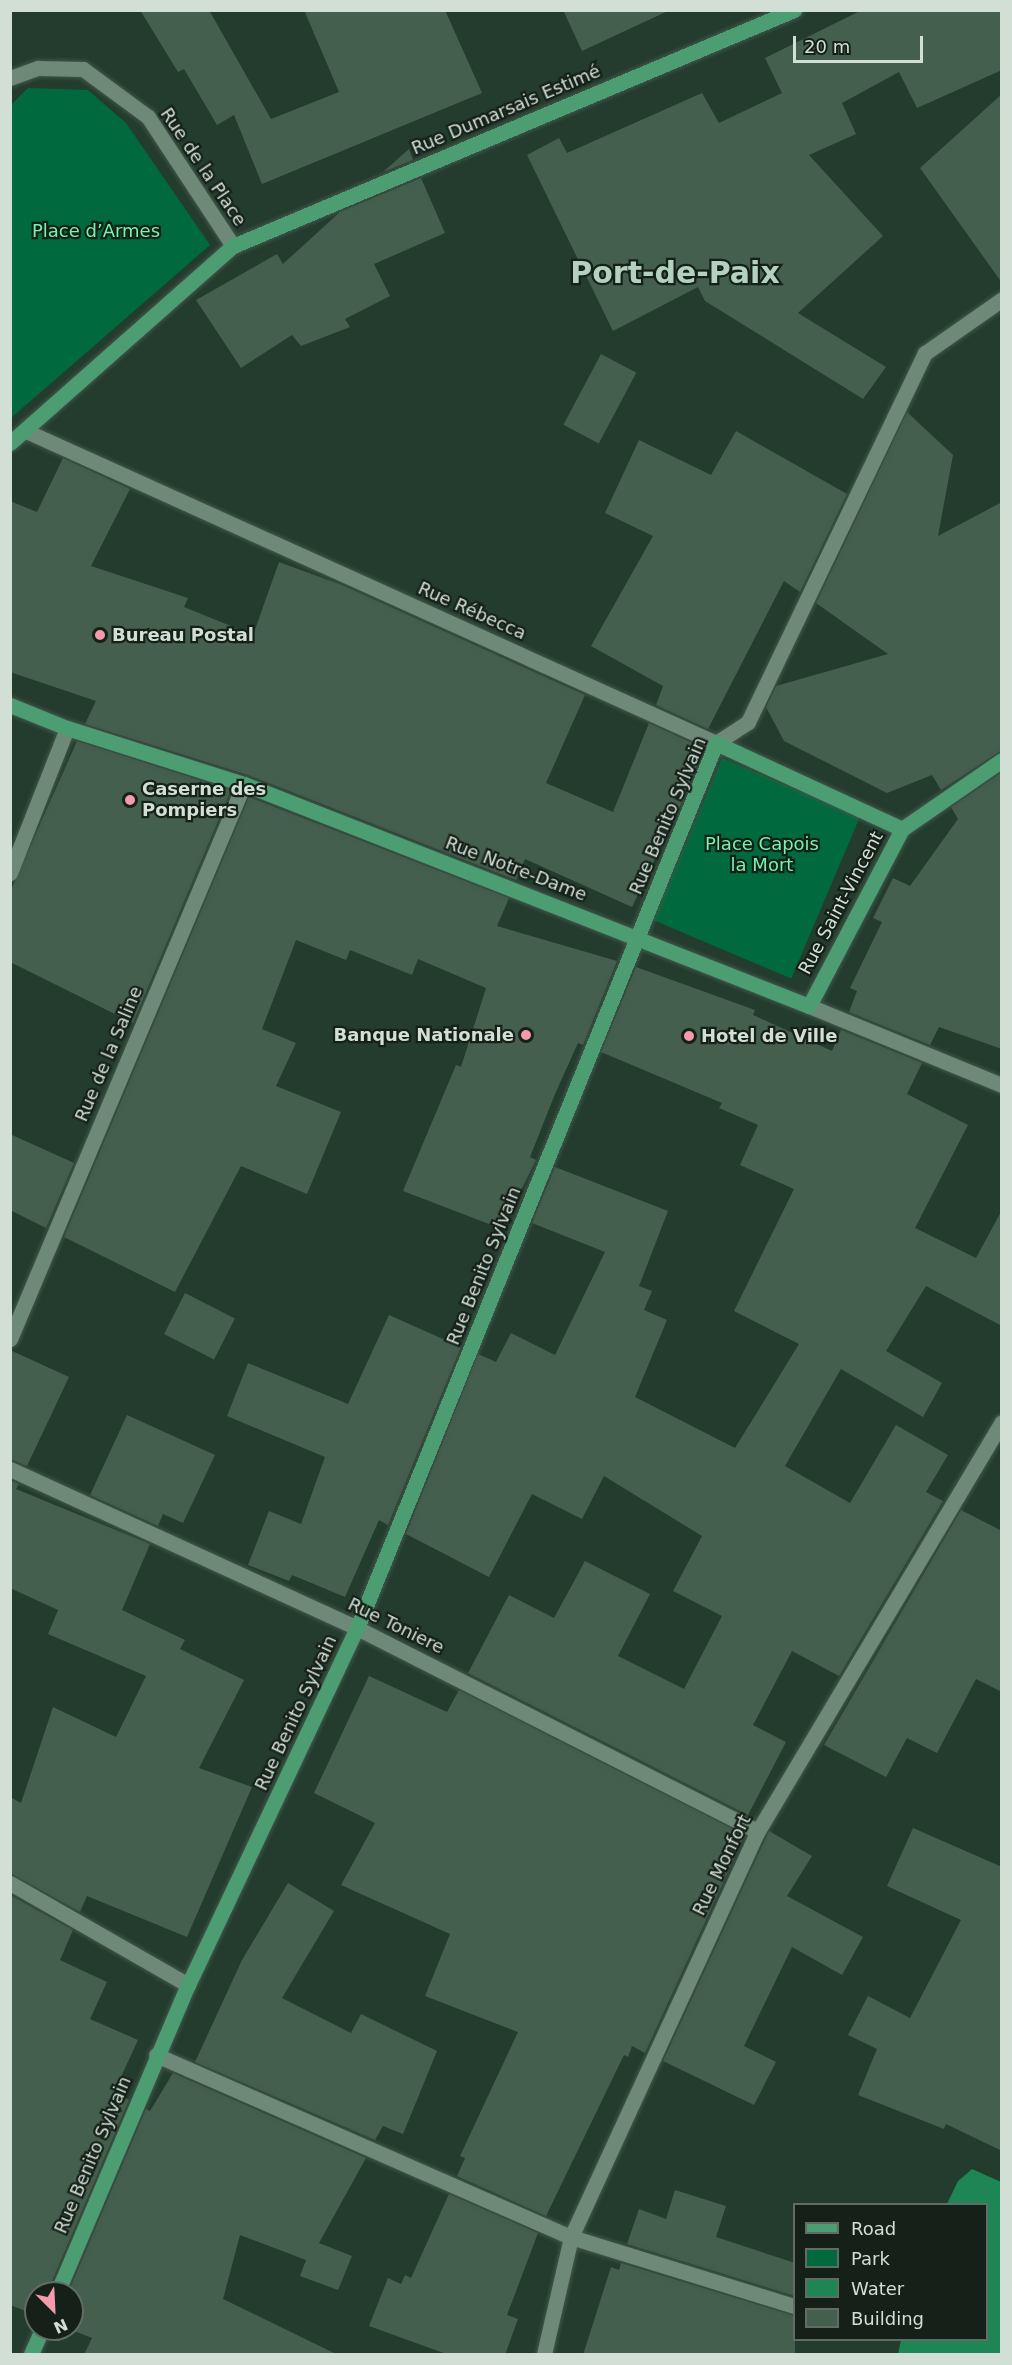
<!DOCTYPE html>
<meta charset="utf-8">
<style>
body{margin:0}
#map{position:relative;width:1012px;height:2365px;overflow:hidden;background:#233c2d;font-family:"DejaVu Sans",sans-serif}
div>[style]{position:absolute}
.green>*{inset:0;background:#006a3e;transform-origin:0 0}
.water>*{inset:0;background:#1e8654}
.building>*{inset:0;background:#455f4e;transform-origin:0 0}
.roads{filter:drop-shadow(0 0 2px #42574b) drop-shadow(0 0 2px #42574b)}
.minor>*{height:15px;margin:-7.5px;padding:0 7.5px;transform-origin:7.5px;border-radius:7.5px;background:#6e8977}
.major>*{height:15px;margin:-7.5px;padding:0 7.5px;transform-origin:7.5px;border-radius:7.5px;background:#4c9d72}
.dots>*{width:16px;height:16px;translate:-50% -50%;box-sizing:border-box;border:3px solid #152019;border-radius:50%}
span{translate:-50% -50%;white-space:nowrap;text-align:center;line-height:1.15;-webkit-text-stroke:4.5px #152019;paint-order:stroke}
.street-label{font-size:18px;color:#d1dfd5}
.park-label{font-size:18px;color:#76f3ad}
.poi-label{font-size:18px;color:#d1dfd5;font-weight:700}
.left{translate:0 -50%;text-align:left}
.right{translate:-100% -50%;text-align:right}
.town-label{font-size:30px;color:#b3d1be;font-weight:700}
.frame{position:absolute;inset:0;border:12px solid #d1dfd5;pointer-events:none}
.legend{position:absolute;left:793px;top:2203px;width:195px;height:138px;box-sizing:border-box;background:#152019;border:2px solid #606c64;margin:0;padding:8px 10px;list-style:none;font-size:18px;color:#d1dfd5}
.legend li{display:flex;align-items:center;gap:12px;height:30px}
.legend b{width:30px;border:2px solid #606c64}
.north{position:absolute;left:24px;top:2281px;width:60px;height:60px;box-sizing:border-box;background:#152019;border:2px solid #606c64;border-radius:50%;rotate:156deg;font-size:16px;font-weight:700;line-height:24px;text-align:center;color:#d1dfd5}
.north::after{content:'';display:block;margin:auto;width:21px;height:27px;background:#f39aac;clip-path:polygon(50% 0,100% 100%,50% 72%,0 100%)}
.scale{position:absolute;left:793px;top:36px;width:130px;height:27px;box-sizing:border-box;border:3px solid #d1dfd5;border-top:0;padding-left:8px;font-size:18px;line-height:21px;white-space:nowrap;color:#d1dfd5;-webkit-text-stroke:4px #152019;paint-order:stroke}
</style>
<div id="map">
<div class="green">
<i style="clip-path:polygon(28px 88px,88px 90px,126px 123px,210px 245px,11px 418px,11px 105px)"></i>
<i style="left:722px;top:758px;width:150px;height:176px;rotate:23deg"></i>
</div>
<div class="water">
<i style="clip-path:polygon(972px 2169px,1001px 2182px,1001px 2354px,898px 2354px,901px 2340px,986px 2340px,986px 2204px,947px 2204px,958px 2181px)"></i>
</div>
<div class="building">
<i style="clip-path:polygon(140px 10px,209px 10px,271px 119px,339px 92px,304px 10px,445px 10px,482px 93px,262px 184px,234px 115px,217px 125px,184px 69px,178px 72px)"></i>
<i style="clip-path:polygon(563px 10px,670px 10px,582px 51px)"></i>
<i style="clip-path:polygon(862px 10px,1002px 10px,1002px 70px,917px 108px,899px 72px,842px 103px,856px 134px,809px 155px,883px 236px,798px 313px,886px 367px,863px 399px,705px 301px,698px 287px,613px 331px,527px 155px,559px 138px,567px 153px,702px 93px,719px 123px,782px 93px,765px 58px)"></i>
<i style="clip-path:polygon(1002px 94px,1002px 283px,920px 168px)"></i>
<i style="clip-path:polygon(409px 149px,413px 160px,383px 172px)"></i>
<i style="clip-path:polygon(421px 178px,445px 233px,374px 264px,390px 296px,345px 319px,350px 327px,301px 346px,292px 335px,241px 368px,196px 300px,277px 254px,283px 264px,340px 212px)"></i>
<i style="left:601px;top:354px;width:40px;height:80px;rotate:28deg"></i>
<i style="clip-path:polygon(907px 412px,953px 455px,938px 536px,1002px 502px,1002px 750px,941px 790px,932px 775px,887px 793px,784px 741px,766px 707px,776px 686px,888px 654px,816px 603px)"></i>
<i style="clip-path:polygon(736px 431px,847px 494px,800px 592px,784px 581px,708px 729px,656px 705px,663px 686px,591px 646px,653px 536px,605px 513px,639px 440px,711px 475px)"></i>
<i style="clip-path:polygon(63px 458px,130px 489px,91px 566px,188px 598px,184px 607px,253px 635px,279px 562px,342px 585px,585px 695px,546px 783px,613px 812px,649px 723px,699px 746px,702px 752px,681px 804px,632px 907px,525px 859px,516px 880px,248px 775px,85px 724px,96px 701px,10px 672px,10px 501px,37px 512px)"></i>
<i style="clip-path:polygon(77px 741px,231px 790px,133px 1023px,10px 962px,10px 892px)"></i>
<i style="clip-path:polygon(1002px 772px,1002px 1049px,939px 1027px,930px 1045px,849px 1012px,857px 991px,850px 988px,882px 922px,873px 918px,893px 878px,910px 886px,958px 819px,951px 807px)"></i>
<i style="clip-path:polygon(249px 797px,509px 898px,497px 926px,617px 961px,583px 1045px,578px 1043px,555px 1094px,530px 1157px,536px 1160px,502px 1229px,403px 1191px,456px 1065px,461px 1067px,486px 988px,418px 959px,412px 975px,350px 950px,346px 960px,296px 940px,262px 1029px,296px 1043px,276px 1086px,341px 1112px,307px 1194px,241px 1166px,175px 1292px,64px 1237px)"></i>
<i style="clip-path:polygon(636px 967px,755px 1010px,753px 1015px,832px 1051px,841px 1030px,922px 1063px,907px 1094px,968px 1125px,915px 1228px,976px 1258px,1002px 1210px,1002px 1326px,926px 1286px,886px 1351px,942px 1383px,923px 1417px,841px 1369px,785px 1466px,850px 1503px,896px 1425px,948px 1455px,926px 1492px,943px 1501px,839px 1676px,792px 1651px,753px 1725px,786px 1742px,748px 1815px,468px 1673px,509px 1595px,554px 1618px,585px 1561px,650px 1594px,618px 1656px,684px 1689px,722px 1616px,673px 1591px,702px 1536px,604px 1476px,582px 1519px,532px 1494px,489px 1577px,406px 1534px,478px 1354px,496px 1362px,511px 1333px,555px 1355px,605px 1252px,532px 1223px,555px 1167px,668px 1211px,639px 1286px,652px 1291px,644px 1310px,667px 1320px,635px 1397px,735px 1448px,799px 1344px,734px 1311px,794px 1189px,740px 1165px,758px 1125px,719px 1108px,722px 1103px,601px 1052px)"></i>
<i style="clip-path:polygon(10px 1134px,74px 1163px,46px 1228px,10px 1210px)"></i>
<i style="left:185px;top:1293px;width:56px;height:46px;rotate:27deg"></i>
<i style="clip-path:polygon(389px 1315px,461px 1347px,388px 1525px,379px 1520px,345px 1597px,292px 1575px,289px 1581px,248px 1565px,269px 1511px,301px 1524px,325px 1457px,227px 1416px,248px 1363px,348px 1404px)"></i>
<i style="clip-path:polygon(10px 1350px,69px 1377px,27px 1466px,10px 1459px)"></i>
<i style="clip-path:polygon(127px 1415px,215px 1455px,183px 1523px,163px 1514px,158px 1526px,90px 1495px)"></i>
<i style="clip-path:polygon(10px 1480px,19px 1484px,16px 1489px,150px 1544px,122px 1610px,185px 1640px,180px 1649px,244px 1680px,199px 1768px,252px 1787px,187px 1937px,87px 1896px,80px 1912px,10px 1873px,10px 1797px,21px 1803px,53px 1707px,116px 1737px,146px 1676px,48px 1634px,58px 1610px,10px 1588px)"></i>
<i style="clip-path:polygon(961px 1510px,1002px 1531px,1002px 1692px,976px 1679px,937px 1753px,907px 1738px,886px 1777px,824px 1745px)"></i>
<i style="clip-path:polygon(369px 1676px,447px 1712px,459px 1690px,745px 1835px,645px 2053px,632px 2046px,628px 2057px,624px 2055px,546px 2216px,457px 2176px,465px 2158px,460px 2156px,518px 2032px,425px 1996px,450px 1934px,341px 1885px,375px 1823px,314px 1793px)"></i>
<i style="clip-path:polygon(913px 1828px,1002px 1867px,1002px 2151px,946px 2124px,944px 2129px,858px 2095px,877px 2049px,848px 2035px,868px 1996px,910px 2018px,961px 1920px,887px 1886px)"></i>
<i style="clip-path:polygon(769px 1831px,812px 1856px,787px 1896px,863px 1937px,842px 1975px,792px 1947px,744px 2046px,776px 2062px,754px 2105px,663px 2061px)"></i>
<i style="clip-path:polygon(288px 1883px,334px 1911px,282px 1998px,351px 2033px,361px 2014px,437px 2051px,403px 2134px,383px 2126px,375px 2140px,195px 2062px,242px 1960px)"></i>
<i style="clip-path:polygon(10px 1895px,73px 1930px,60px 1960px,107px 1982px,90px 2019px,138px 2040px,114px 2092px,129px 2100px,47px 2293px,36px 2293px,36px 2315px,10px 2305px)"></i>
<i style="clip-path:polygon(173px 2073px,366px 2158px,319px 2243px,352px 2256px,338px 2290px,300px 2276px,306px 2260px,240px 2235px,223px 2299px,338px 2355px,84px 2355px,92px 2338px,69px 2329px,72px 2293px,68px 2293px,146px 2109px,150px 2111px)"></i>
<i style="clip-path:polygon(675px 2190px,726px 2206px,716px 2237px,795px 2263px,795px 2296px,627px 2244px,639px 2209px,666px 2219px)"></i>
<i style="clip-path:polygon(449px 2194px,538px 2233px,507px 2315px,518px 2319px,505px 2355px,449px 2355px,369px 2326px,388px 2278px,401px 2284px,405px 2275px,411px 2278px)"></i>
<i style="clip-path:polygon(621px 2263px,795px 2316px,795px 2355px,583px 2355px,611px 2267px,619px 2270px)"></i>
</div>
<div class="roads">
<div class="minor">
<i style="left:10px;top:78px;width:30px;rotate:-20deg"></i>
<i style="left:38px;top:68px;width:45px;rotate:1.3deg"></i>
<i style="left:83px;top:69px;width:81px;rotate:36.4deg"></i>
<i style="left:148px;top:117px;width:154px;rotate:56.6deg"></i>
<i style="left:26px;top:431px;width:757px;rotate:24.33deg"></i>
<i style="left:716px;top:743px;width:38px;rotate:-33deg"></i>
<i style="left:748px;top:722px;width:409px;rotate:-64.4deg"></i>
<i style="left:925px;top:353px;width:94px;rotate:-35deg"></i>
<i style="left:10px;top:873px;width:156px;rotate:-68.5deg"></i>
<i style="left:809px;top:1006px;width:209px;rotate:22.3deg"></i>
<i style="left:10px;top:1339px;width:602px;rotate:-67.14deg"></i>
<i style="left:10px;top:1469px;width:382px;rotate:24.6deg"></i>
<i style="left:357px;top:1628px;width:449px;rotate:26.9deg"></i>
<i style="left:10px;top:1883px;width:205px;rotate:29.8deg"></i>
<i style="left:156px;top:2055px;width:453px;rotate:23.7deg"></i>
<i style="left:571px;top:2237px;width:233px;rotate:17.2deg"></i>
<i style="left:544px;top:2354px;width:120px;rotate:-77deg"></i>
<i style="left:571px;top:2237px;width:447px;rotate:-65.3deg"></i>
<i style="left:758px;top:1831px;width:476px;rotate:-59.2deg"></i>
</div>
<div class="major">
<i style="left:10px;top:443px;width:298px;rotate:-41.5deg"></i>
<i style="left:233px;top:246px;width:609px;rotate:-22.82deg"></i>
<i style="left:10px;top:705px;width:61px;rotate:22deg"></i>
<i style="left:67px;top:728px;width:186px;rotate:17.6deg"></i>
<i style="left:244px;top:784px;width:607px;rotate:21.45deg"></i>
<i style="left:809px;top:1006px;width:200px;rotate:-62.3deg"></i>
<i style="left:902px;top:829px;width:121px;rotate:-34.6deg"></i>
<i style="left:57px;top:2293px;width:335px;rotate:-67deg"></i>
<i style="left:188px;top:1985px;width:395px;rotate:-64.7deg"></i>
<i style="left:357px;top:1628px;width:955px;rotate:-67.92deg"></i>
<i style="left:716px;top:743px;width:205px;rotate:24.8deg"></i>
<i style="left:31px;top:2354px;width:27px;rotate:-66deg"></i>
</div>
</div>
<div class="dots">
<i style="left:100px;top:635px;background:#f39aac"></i>
<i style="left:130px;top:800px;background:#f39aac"></i>
<i style="left:526px;top:1035px;background:#f39aac"></i>
<i style="left:689px;top:1036px;background:#f39aac"></i>
</div>
<div class="street-label">
<span style="left:506px;top:110px;rotate:-23deg">Rue Dumarsais Estimé</span>
<span style="left:203px;top:167px;rotate:56deg">Rue de la Place</span>
<span style="left:472px;top:611px;rotate:24deg">Rue Rébecca</span>
<span style="left:668px;top:816px;rotate:-67deg">Rue Benito Sylvain</span>
<span style="left:516px;top:869px;rotate:21deg">Rue Notre-Dame</span>
<span style="left:841px;top:903px;rotate:-62deg">Rue Saint-Vincent</span>
<span style="left:109px;top:1054px;rotate:-67deg">Rue de la Saline</span>
<span style="left:484px;top:1266px;rotate:-68deg">Rue Benito Sylvain</span>
<span style="left:396px;top:1626px;rotate:26deg">Rue Toniere</span>
<span style="left:296px;top:1713px;rotate:-65deg">Rue Benito Sylvain</span>
<span style="left:722px;top:1865px;rotate:-64deg">Rue Monfort</span>
<span style="left:93px;top:2155px;rotate:-67deg">Rue Benito Sylvain</span>
</div>
<div class="park-label">
<span style="left:96px;top:231px">Place d’Armes</span>
<span style="left:762px;top:855px">Place Capois<br>la Mort</span>
</div>
<div class="poi-label">
<span class="left" style="left:112px;top:635px">Bureau Postal</span>
<span class="left" style="left:142px;top:800px">Caserne des<br>Pompiers</span>
<span class="right" style="left:514px;top:1035px">Banque Nationale</span>
<span class="left" style="left:701px;top:1036px">Hotel de Ville</span>
</div>
<div class="town-label">
<span style="left:675px;top:273px">Port-de-Paix</span>
</div>
<div class="frame"></div>
<ul class="legend">
<li><b style="height:8px;background:#4c9d72"></b>Road</li>
<li><b style="height:16px;background:#006a3e"></b>Park</li>
<li><b style="height:16px;background:#1e8654"></b>Water</li>
<li><b style="height:16px;background:#455f4e"></b>Building</li>
</ul>
<div class="north">N</div>
<div class="scale">20 m</div>
</div>
